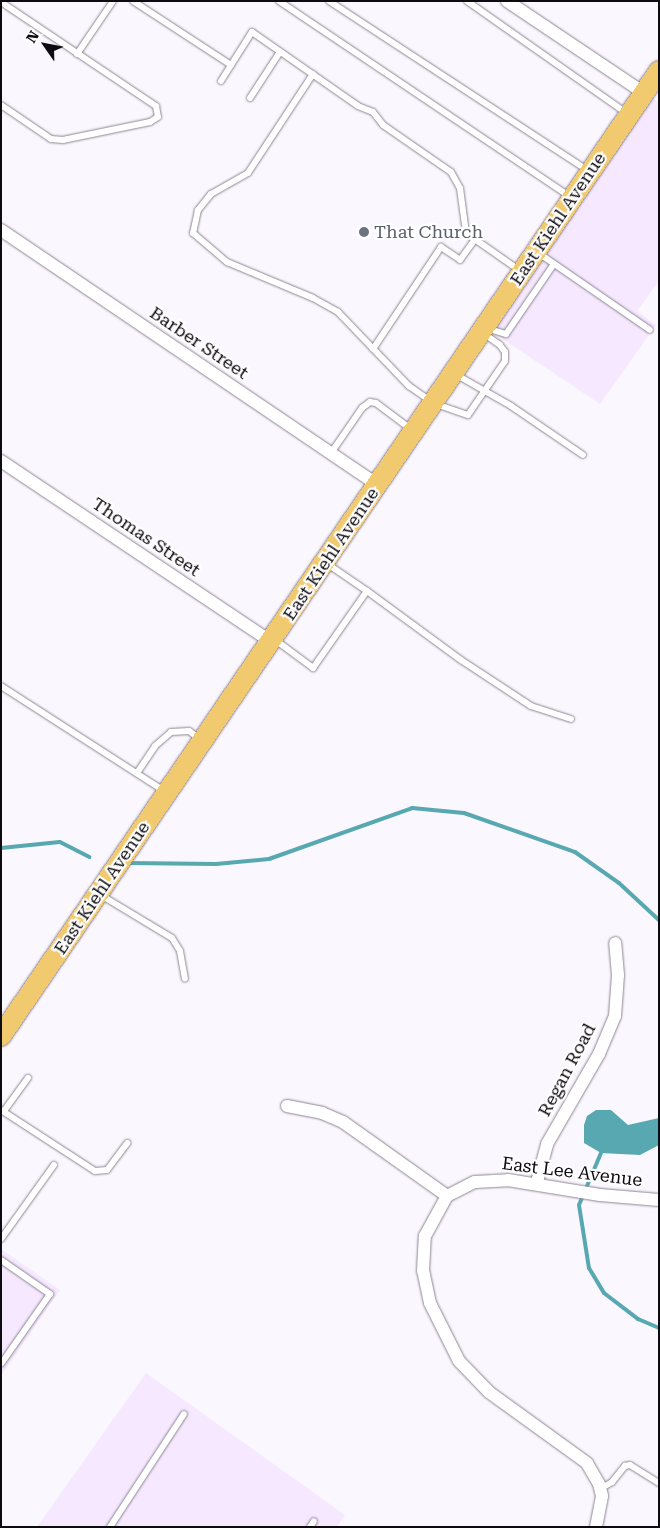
<!DOCTYPE html>
<style>
body{margin:0}
#map{position:relative;width:660px;height:1528px;overflow:hidden;background:#fbf7fe;font-family:"Roboto Serif",serif}
div>[style]{position:absolute}
.built>*{inset:0;background:#f5e8ff}
.water>*{inset:0;background:#57a8b1}
.stream>*{height:4px;margin:-2px;padding:0 2px;transform-origin:2px;border-radius:2px;background:#57a8b1}
.roads{filter:drop-shadow(0 0 1px #8d8593) drop-shadow(0 0 1px #8d8593)}
.lane>*{height:6px;margin:-3px;padding:0 3px;transform-origin:3px;border-radius:3px;background:#fff}
.street>*{height:12px;margin:-6px;padding:0 6px;transform-origin:6px;border-radius:6px;background:#fff}
.primary>*{height:20px;margin:-10px;padding:0 10px;transform-origin:10px;border-radius:10px;background:#f1c96e}
.dots>*{width:14px;height:14px;translate:-50% -50%;box-sizing:border-box;border:2px solid #fff;border-radius:50%}
span{translate:-50% -50%;white-space:nowrap;text-align:center;line-height:1.15;-webkit-text-stroke:4.5px #fff;paint-order:stroke}
.street-label{font-size:18px;color:#0e0b10}
.worship-label{font-size:18px;color:#5b616d}
.left{translate:0 -50%;text-align:left}
.frame{position:absolute;inset:0;border:2px solid #0e0b10;pointer-events:none}
.north{position:absolute;left:20px;top:20px;width:50px;height:50px;-webkit-text-stroke:4px #fff;paint-order:stroke;rotate:303deg;font-size:14px;font-weight:700;line-height:20px;text-align:center;color:#0e0b10}
.north::after{content:'';display:block;margin:auto;width:18px;height:22px;background:#0e0b10;clip-path:polygon(50% 0,100% 100%,50% 72%,0 100%)}
</style>
<div id="map">
<div class="built">
<i style="clip-path:polygon(644px 93px,659px 102px,659px 281px,637px 311px,656px 325px,600px 404px,485px 327px)"></i>
<i style="clip-path:polygon(1px 1249px,60px 1290px,1px 1376px)"></i>
<i style="clip-path:polygon(146px 1373px,345px 1515px,337px 1527px,37px 1527px)"></i>
</div>
<div class="water">
<i style="clip-path:polygon(596px 1110px,611px 1110px,628px 1125px,659px 1118px,659px 1145px,640px 1155px,601px 1153px,584px 1143px,584px 1125px,587px 1116px)"></i>
</div>
<div class="stream">
<i style="left:1px;top:848px;width:59px;rotate:-5.8deg"></i>
<i style="left:60px;top:842px;width:33px;rotate:27deg"></i>
<i style="left:127px;top:863px;width:89px;rotate:0.6deg"></i>
<i style="left:216px;top:864px;width:53px;rotate:-5.4deg"></i>
<i style="left:269px;top:859px;width:152px;rotate:-19.6deg"></i>
<i style="left:412px;top:808px;width:52px;rotate:5.5deg"></i>
<i style="left:464px;top:813px;width:118px;rotate:19.4deg"></i>
<i style="left:575px;top:852px;width:54px;rotate:35.2deg"></i>
<i style="left:619px;top:883px;width:54px;rotate:42.8deg"></i>
<i style="left:601px;top:1153px;width:56px;rotate:112.9deg"></i>
<i style="left:579px;top:1205px;width:64px;rotate:81deg"></i>
<i style="left:589px;top:1268px;width:29px;rotate:59deg"></i>
<i style="left:604px;top:1293px;width:43px;rotate:37.4deg"></i>
<i style="left:638px;top:1319px;width:23px;rotate:23deg"></i>
</div>
<div class="roads">
<div class="lane">
<i style="left:133px;top:1px;width:117px;rotate:33.1deg"></i>
<i style="left:279px;top:1px;width:349px;rotate:33.9deg"></i>
<i style="left:329px;top:1px;width:308px;rotate:33.2deg"></i>
<i style="left:467px;top:1px;width:197px;rotate:35.1deg"></i>
<i style="left:1px;top:2px;width:187px;rotate:33.9deg"></i>
<i style="left:156px;top:106px;width:11px;rotate:80deg"></i>
<i style="left:158px;top:117px;width:9px;rotate:148deg"></i>
<i style="left:150px;top:122px;width:89px;rotate:168.3deg"></i>
<i style="left:63px;top:140px;width:12px;rotate:-175deg"></i>
<i style="left:51px;top:139px;width:60px;rotate:-145.8deg"></i>
<i style="left:77px;top:54px;width:64px;rotate:-55.8deg"></i>
<i style="left:313px;top:74px;width:118px;rotate:123.3deg"></i>
<i style="left:248px;top:173px;width:43px;rotate:150.4deg"></i>
<i style="left:211px;top:194px;width:21px;rotate:129deg"></i>
<i style="left:198px;top:210px;width:24px;rotate:102deg"></i>
<i style="left:193px;top:233px;width:45px;rotate:40.5deg"></i>
<i style="left:227px;top:262px;width:93px;rotate:22.7deg"></i>
<i style="left:313px;top:298px;width:29px;rotate:29deg"></i>
<i style="left:338px;top:312px;width:103px;rotate:46.2deg"></i>
<i style="left:409px;top:386px;width:29px;rotate:35deg"></i>
<i style="left:433px;top:403px;width:37px;rotate:19deg"></i>
<i style="left:468px;top:415px;width:65px;rotate:-55.6deg"></i>
<i style="left:505px;top:361px;width:9px;rotate:-90deg"></i>
<i style="left:505px;top:352px;width:9px;rotate:-126deg"></i>
<i style="left:500px;top:345px;width:19px;rotate:-145deg"></i>
<i style="left:221px;top:81px;width:58px;rotate:-57.7deg"></i>
<i style="left:252px;top:32px;width:129px;rotate:34.9deg"></i>
<i style="left:358px;top:106px;width:16px;rotate:22deg"></i>
<i style="left:373px;top:112px;width:16px;rotate:52deg"></i>
<i style="left:383px;top:125px;width:83px;rotate:34.7deg"></i>
<i style="left:451px;top:172px;width:18px;rotate:61deg"></i>
<i style="left:460px;top:188px;width:45px;rotate:82.4deg"></i>
<i style="left:466px;top:233px;width:65px;rotate:34.9deg"></i>
<i style="left:250px;top:98px;width:55px;rotate:-56.9deg"></i>
<i style="left:537px;top:252px;width:137px;rotate:34.6deg"></i>
<i style="left:486px;top:328px;width:21px;rotate:17deg"></i>
<i style="left:506px;top:334px;width:85px;rotate:-55.6deg"></i>
<i style="left:373px;top:349px;width:123px;rotate:-56.3deg"></i>
<i style="left:441px;top:247px;width:23px;rotate:34deg"></i>
<i style="left:460px;top:260px;width:24px;rotate:-54deg"></i>
<i style="left:455px;top:374px;width:64px;rotate:29.7deg"></i>
<i style="left:511px;top:406px;width:87px;rotate:34.2deg"></i>
<i style="left:331px;top:453px;width:55px;rotate:-55.4deg"></i>
<i style="left:362px;top:408px;width:10px;rotate:-37deg"></i>
<i style="left:370px;top:402px;width:6px;rotate:9deg"></i>
<i style="left:376px;top:403px;width:45px;rotate:36.9deg"></i>
<i style="left:367px;top:591px;width:117px;rotate:36.3deg"></i>
<i style="left:461px;top:660px;width:84px;rotate:33.3deg"></i>
<i style="left:531px;top:706px;width:42px;rotate:18deg"></i>
<i style="left:274px;top:639px;width:49px;rotate:36.6deg"></i>
<i style="left:313px;top:668px;width:94px;rotate:-55deg"></i>
<i style="left:367px;top:591px;width:50px;rotate:-145.7deg"></i>
<i style="left:1px;top:686px;width:194px;rotate:32.8deg"></i>
<i style="left:137px;top:773px;width:32px;rotate:-56deg"></i>
<i style="left:155px;top:746px;width:21px;rotate:-41deg"></i>
<i style="left:171px;top:732px;width:18px;rotate:-3deg"></i>
<i style="left:189px;top:731px;width:14px;rotate:36deg"></i>
<i style="left:99px;top:894px;width:85px;rotate:31.1deg"></i>
<i style="left:172px;top:938px;width:15px;rotate:58deg"></i>
<i style="left:180px;top:951px;width:28px;rotate:80deg"></i>
<i style="left:1px;top:1110px;width:112px;rotate:33deg"></i>
<i style="left:95px;top:1171px;width:12px;rotate:-5deg"></i>
<i style="left:107px;top:1170px;width:34px;rotate:-53deg"></i>
<i style="left:4px;top:1111px;width:41px;rotate:-54deg"></i>
<i style="left:1px;top:1239px;width:91px;rotate:-54.4deg"></i>
<i style="left:1px;top:1260px;width:60px;rotate:34.8deg"></i>
<i style="left:50px;top:1294px;width:85px;rotate:125deg"></i>
<i style="left:600px;top:1489px;width:14px;rotate:-30deg"></i>
<i style="left:612px;top:1482px;width:21px;rotate:-51deg"></i>
<i style="left:625px;top:1466px;width:5px;rotate:-11deg"></i>
<i style="left:630px;top:1465px;width:34px;rotate:32deg"></i>
<i style="left:110px;top:1527px;width:135px;rotate:-56.8deg"></i>
<i style="left:310px;top:1527px;width:7px;rotate:-56deg"></i>
</div>
<div class="street">
<i style="left:507px;top:1px;width:165px;rotate:33.9deg"></i>
<i style="left:1px;top:230px;width:455px;rotate:34.1deg"></i>
<i style="left:1px;top:461px;width:325px;rotate:33.8deg"></i>
<i style="left:287px;top:1106px;width:36px;rotate:11deg"></i>
<i style="left:322px;top:1113px;width:23px;rotate:23deg"></i>
<i style="left:343px;top:1122px;width:128px;rotate:35.4deg"></i>
<i style="left:537px;top:1182px;width:39px;rotate:-75deg"></i>
<i style="left:547px;top:1144px;width:104px;rotate:-60deg"></i>
<i style="left:599px;top:1054px;width:41px;rotate:-67.2deg"></i>
<i style="left:615px;top:1016px;width:41px;rotate:-85.8deg"></i>
<i style="left:618px;top:975px;width:32px;rotate:-95deg"></i>
<i style="left:596px;top:1527px;width:32px;rotate:-79deg"></i>
<i style="left:602px;top:1496px;width:12px;rotate:-104deg"></i>
<i style="left:599px;top:1484px;width:24px;rotate:-120deg"></i>
<i style="left:587px;top:1463px;width:121px;rotate:-144.1deg"></i>
<i style="left:489px;top:1392px;width:43px;rotate:-134.1deg"></i>
<i style="left:459px;top:1361px;width:65px;rotate:-116.6deg"></i>
<i style="left:430px;top:1303px;width:33px;rotate:-102deg"></i>
<i style="left:423px;top:1271px;width:35px;rotate:-87deg"></i>
<i style="left:425px;top:1236px;width:46px;rotate:-61.2deg"></i>
<i style="left:447px;top:1196px;width:31px;rotate:-27deg"></i>
<i style="left:475px;top:1182px;width:33px;rotate:-3deg"></i>
<i style="left:508px;top:1180px;width:93px;rotate:9.3deg"></i>
<i style="left:600px;top:1195px;width:59px;rotate:4.8deg"></i>
</div>
<div class="primary">
<i style="left:1px;top:1036px;width:1168px;rotate:-55.71deg"></i>
</div>
</div>
<div class="dots">
<i style="left:364px;top:232px;background:#6b7280"></i>
</div>
<div class="street-label">
<span style="left:558px;top:219px;rotate:-56deg">East Kiehl Avenue</span>
<span style="left:199px;top:343px;rotate:34deg">Barber Street</span>
<span style="left:146px;top:537px;rotate:34deg">Thomas Street</span>
<span style="left:331px;top:554px;rotate:-56deg">East Kiehl Avenue</span>
<span style="left:102px;top:888px;rotate:-56deg">East Kiehl Avenue</span>
<span style="left:567px;top:1070px;rotate:-62deg">Regan Road</span>
<span style="left:572px;top:1172px;rotate:7deg">East Lee Avenue</span>
</div>
<div class="worship-label">
<span class="left" style="left:374px;top:232px">That Church</span>
</div>
<div class="frame"></div>
<div class="north">N</div>
</div>
